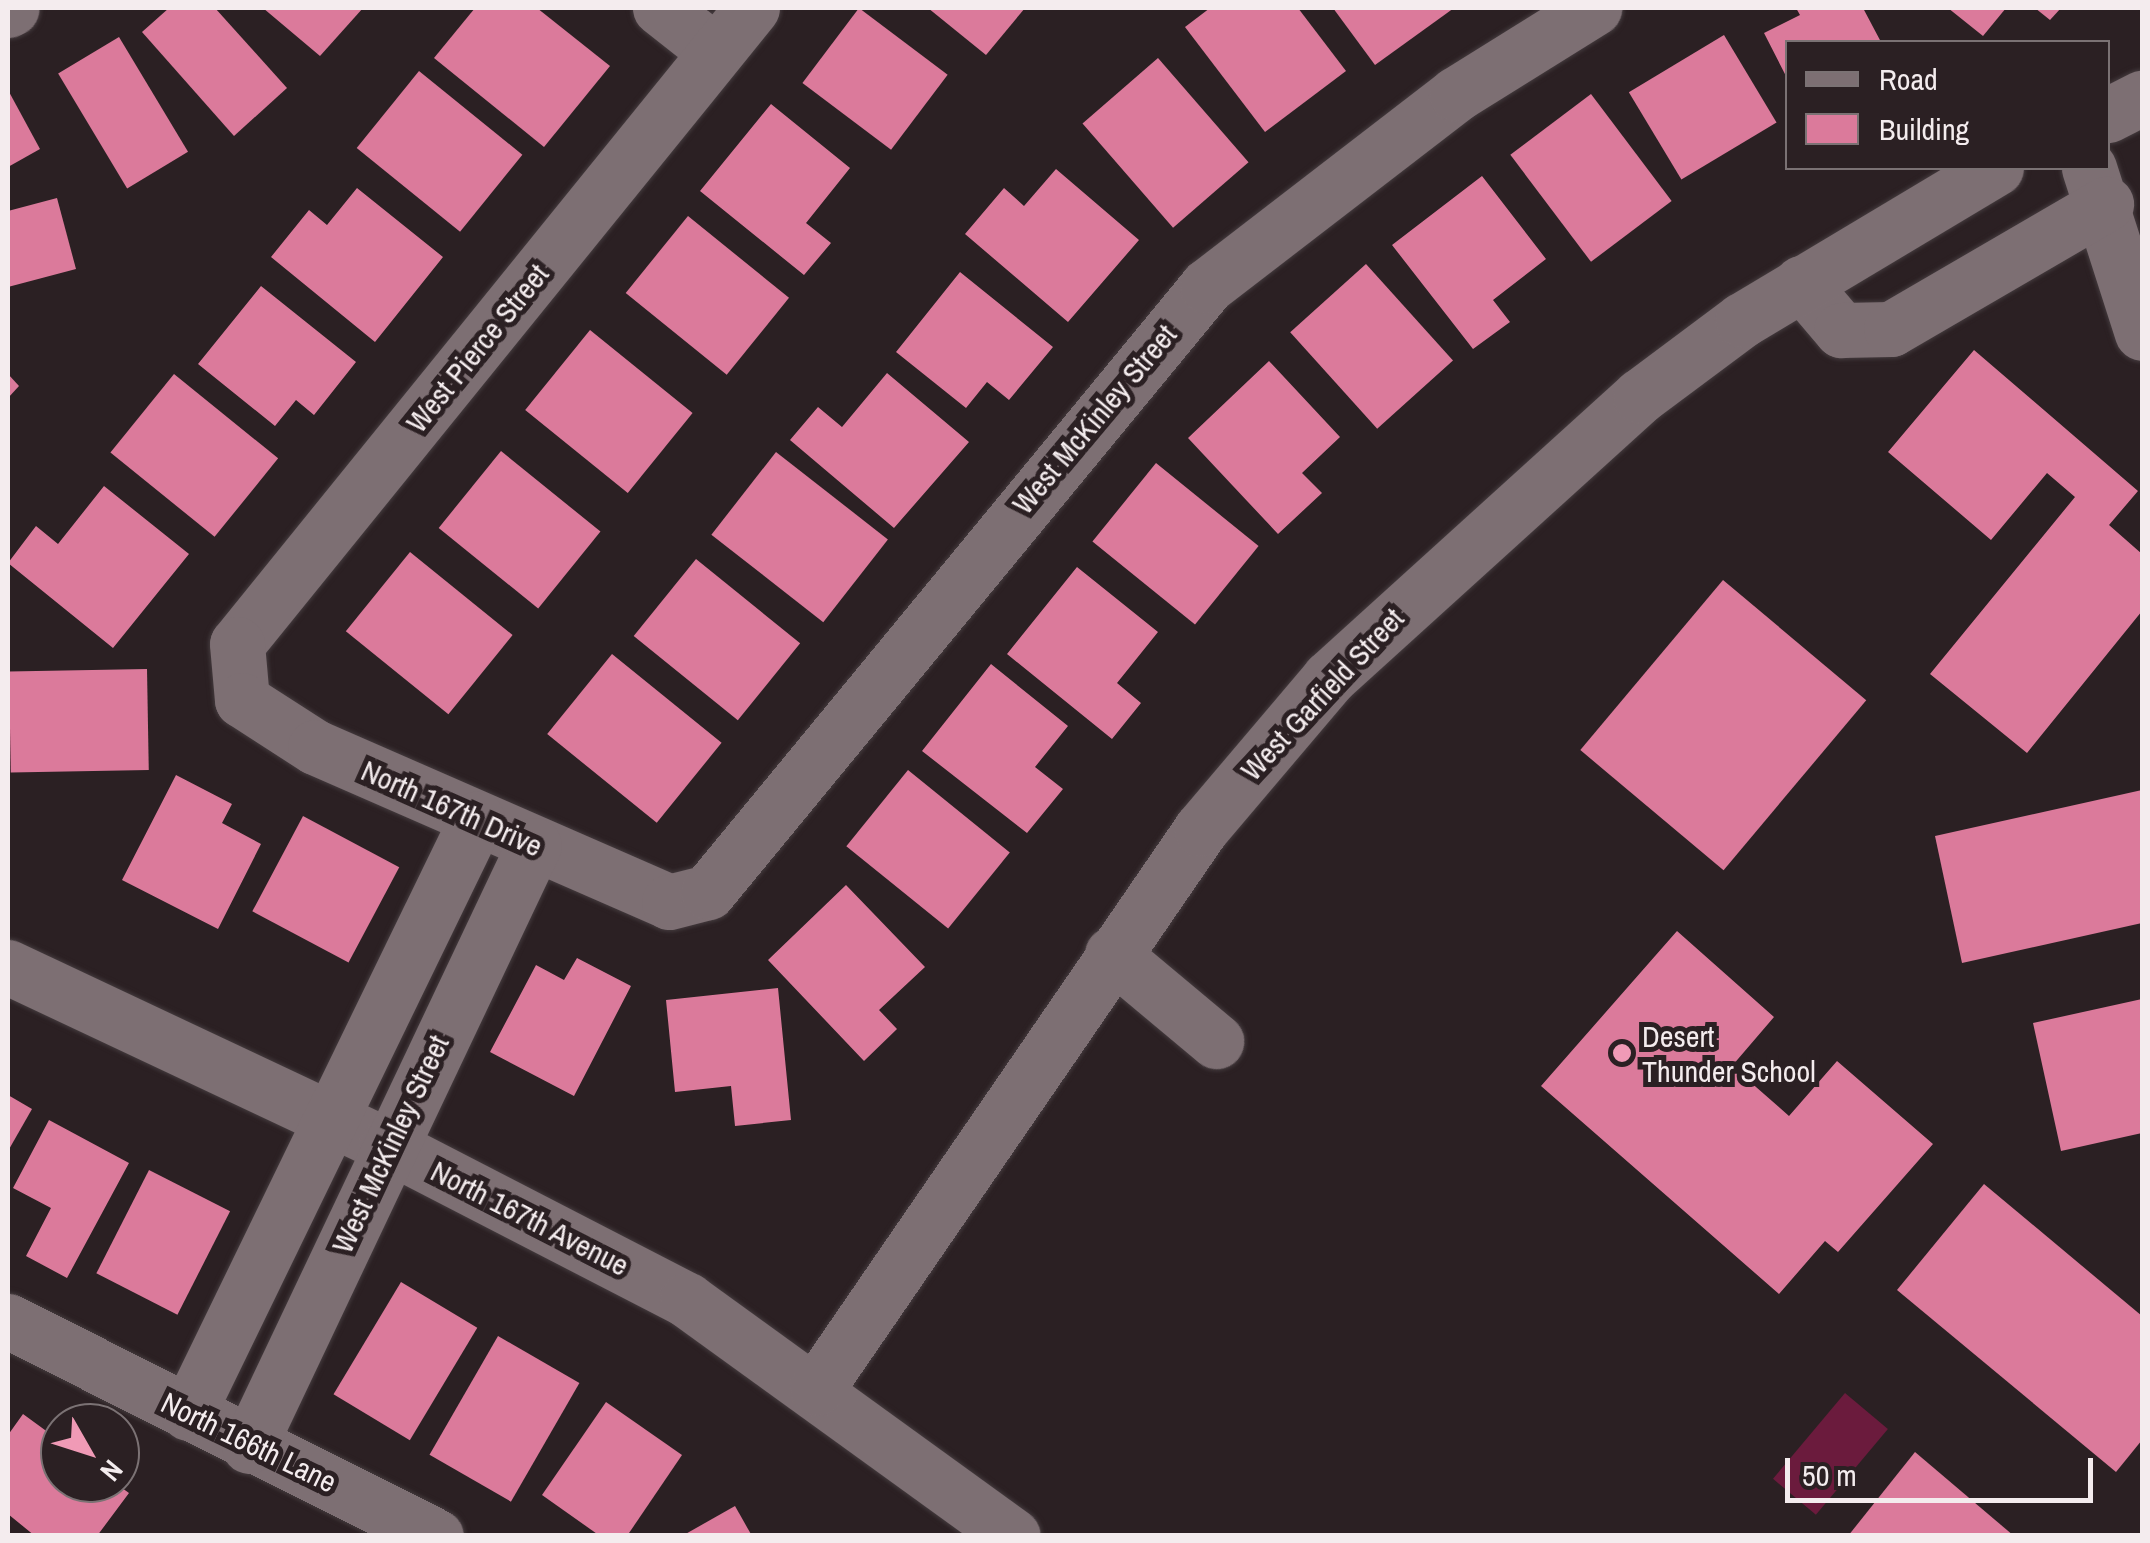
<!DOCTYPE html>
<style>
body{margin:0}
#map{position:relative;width:2150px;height:1543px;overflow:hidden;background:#2b2023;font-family:"Archivo Narrow",sans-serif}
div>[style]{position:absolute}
.green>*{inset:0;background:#6b1b3d;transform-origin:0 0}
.building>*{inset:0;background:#db7a9b;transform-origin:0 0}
.roads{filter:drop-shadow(0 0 2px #443b3e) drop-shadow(0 0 2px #443b3e)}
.minor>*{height:55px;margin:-27.5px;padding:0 27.5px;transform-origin:27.5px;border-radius:27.5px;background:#7d6f73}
.dots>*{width:28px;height:28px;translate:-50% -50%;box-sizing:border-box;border:5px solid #2b2023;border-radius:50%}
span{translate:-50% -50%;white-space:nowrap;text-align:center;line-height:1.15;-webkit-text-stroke:10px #2b2023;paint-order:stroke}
.street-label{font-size:30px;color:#f4ecee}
.poi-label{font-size:30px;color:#f4ecee}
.left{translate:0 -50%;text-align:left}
.frame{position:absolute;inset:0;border:10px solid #f4ecee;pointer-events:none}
.legend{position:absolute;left:1785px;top:40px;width:325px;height:130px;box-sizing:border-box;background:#2b2023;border:2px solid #7b7274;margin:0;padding:12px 18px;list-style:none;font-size:30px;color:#f4ecee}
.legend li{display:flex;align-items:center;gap:20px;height:50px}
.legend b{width:50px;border:2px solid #7b7274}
.north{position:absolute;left:40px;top:1403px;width:100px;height:100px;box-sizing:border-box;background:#2b2023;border:2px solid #7b7274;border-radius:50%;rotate:129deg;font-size:28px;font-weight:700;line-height:40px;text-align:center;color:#f4ecee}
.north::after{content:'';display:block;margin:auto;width:35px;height:45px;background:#f09ab6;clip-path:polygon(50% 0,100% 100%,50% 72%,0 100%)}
.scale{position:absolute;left:1785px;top:1458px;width:308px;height:45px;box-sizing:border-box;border:5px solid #f4ecee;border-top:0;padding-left:12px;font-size:30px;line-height:35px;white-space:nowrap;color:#f4ecee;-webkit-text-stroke:8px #2b2023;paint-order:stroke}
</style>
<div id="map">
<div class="green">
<i style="left:1845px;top:1393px;width:56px;height:112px;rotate:40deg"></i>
</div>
<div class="building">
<i style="clip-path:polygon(169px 8px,215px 8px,287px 88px,234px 136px,142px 32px)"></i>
<i style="clip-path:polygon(263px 8px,363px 8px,320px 56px)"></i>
<i style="clip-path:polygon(475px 8px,537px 8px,610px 66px,544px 147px,434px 58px)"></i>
<i style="left:859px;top:8px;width:111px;height:94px;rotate:37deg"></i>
<i style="clip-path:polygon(928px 8px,1025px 8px,986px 55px)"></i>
<i style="clip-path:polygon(1210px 8px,1298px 8px,1346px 71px,1265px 132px,1185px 27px)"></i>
<i style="clip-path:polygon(1333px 8px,1454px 8px,1375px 65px)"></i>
<i style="clip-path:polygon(1796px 8px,1863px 8px,1881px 42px,1788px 42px,1788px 80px,1764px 33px,1800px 15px)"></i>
<i style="clip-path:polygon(1948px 8px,2006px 8px,1983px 36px)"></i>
<i style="clip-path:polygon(2035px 8px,2061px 8px,2050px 20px)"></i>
<i style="left:1724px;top:35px;width:102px;height:111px;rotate:59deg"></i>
<i style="left:119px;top:37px;width:134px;height:71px;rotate:59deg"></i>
<i style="left:1158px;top:58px;width:138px;height:100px;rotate:49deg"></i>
<i style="left:419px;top:71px;width:133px;height:99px;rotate:39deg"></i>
<i style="clip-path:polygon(8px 90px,40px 149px,8px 167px)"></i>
<i style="left:1591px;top:94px;width:134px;height:101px;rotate:53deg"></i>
<i style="clip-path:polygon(771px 104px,850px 168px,806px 223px,831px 243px,804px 275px,700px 191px)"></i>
<i style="clip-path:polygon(1056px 169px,1139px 240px,1068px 322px,965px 234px,1004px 188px,1024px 206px)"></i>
<i style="clip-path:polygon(1482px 176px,1546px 259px,1493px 300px,1510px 322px,1473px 349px,1392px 245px)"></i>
<i style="clip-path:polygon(357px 188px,443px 257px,375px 342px,271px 257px,309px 210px,327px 225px)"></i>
<i style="clip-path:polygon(57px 198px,76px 269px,8px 287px,8px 211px)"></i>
<i style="left:688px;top:216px;width:130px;height:99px;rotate:39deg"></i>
<i style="left:1366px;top:264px;width:130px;height:102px;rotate:48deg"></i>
<i style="clip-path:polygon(960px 272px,1053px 347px,1009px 400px,987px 382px,966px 408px,896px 352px)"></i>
<i style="clip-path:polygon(261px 286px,356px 362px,314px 415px,296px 400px,275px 426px,198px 364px)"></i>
<i style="left:590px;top:330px;width:132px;height:103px;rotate:39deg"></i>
<i style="clip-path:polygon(1974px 350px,2138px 491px,2109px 525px,2142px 554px,2142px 611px,2027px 753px,1930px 674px,2075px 497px,2047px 473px,1991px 540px,1888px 452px)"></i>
<i style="clip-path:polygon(1269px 361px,1340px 437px,1302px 473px,1322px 493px,1278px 534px,1188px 438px)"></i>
<i style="clip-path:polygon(887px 373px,969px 442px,894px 528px,790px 440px,818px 407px,842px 427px)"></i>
<i style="clip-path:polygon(8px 374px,19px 386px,8px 398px)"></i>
<i style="left:174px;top:374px;width:134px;height:101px;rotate:39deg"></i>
<i style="left:501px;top:451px;width:128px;height:99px;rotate:39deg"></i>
<i style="left:776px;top:452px;width:142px;height:105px;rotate:38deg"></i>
<i style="left:1156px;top:463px;width:132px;height:101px;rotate:39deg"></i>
<i style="clip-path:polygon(104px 486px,189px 554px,113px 648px,8px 563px,36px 526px,58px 544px)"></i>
<i style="left:410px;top:552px;width:132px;height:102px;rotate:39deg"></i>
<i style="left:696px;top:559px;width:134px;height:99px;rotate:39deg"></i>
<i style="clip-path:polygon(1077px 567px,1158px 632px,1117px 683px,1141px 703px,1112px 739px,1007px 654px)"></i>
<i style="left:1723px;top:580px;width:187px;height:222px;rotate:40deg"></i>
<i style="left:612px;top:654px;width:141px;height:103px;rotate:39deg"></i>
<i style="clip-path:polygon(991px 664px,1068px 726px,1035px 767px,1063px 789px,1027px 833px,922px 751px)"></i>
<i style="left:147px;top:669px;width:101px;height:138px;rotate:89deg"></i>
<i style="left:908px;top:770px;width:131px;height:98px;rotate:39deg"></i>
<i style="clip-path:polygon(176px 775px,232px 804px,222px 823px,261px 844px,218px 929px,122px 880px)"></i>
<i style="clip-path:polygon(2142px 790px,2142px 923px,1962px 963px,1935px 836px)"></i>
<i style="left:303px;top:816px;width:109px;height:108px;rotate:28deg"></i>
<i style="clip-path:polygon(846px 885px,925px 967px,879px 1010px,897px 1029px,864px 1061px,768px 960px)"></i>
<i style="clip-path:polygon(1677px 931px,1774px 1017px,1732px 1066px,1789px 1116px,1837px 1061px,1933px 1144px,1838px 1252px,1825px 1241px,1779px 1294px,1541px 1086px)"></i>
<i style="clip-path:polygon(577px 958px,631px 986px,574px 1096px,490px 1052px,536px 965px,564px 980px)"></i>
<i style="clip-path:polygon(778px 988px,791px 1120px,735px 1126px,731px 1086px,675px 1092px,666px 1000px)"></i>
<i style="clip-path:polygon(2142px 999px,2142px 1133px,2061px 1151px,2033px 1023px)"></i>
<i style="clip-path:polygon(8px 1095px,32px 1109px,8px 1151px)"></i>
<i style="clip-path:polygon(49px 1120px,129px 1163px,67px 1278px,26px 1256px,51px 1208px,13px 1188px)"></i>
<i style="left:149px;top:1170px;width:91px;height:116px;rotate:27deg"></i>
<i style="clip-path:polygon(1984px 1184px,2142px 1316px,2142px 1440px,2116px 1472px,1897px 1290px)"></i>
<i style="left:401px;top:1282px;width:89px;height:131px;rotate:31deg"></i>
<i style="left:498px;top:1336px;width:94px;height:137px;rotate:30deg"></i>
<i style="clip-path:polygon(606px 1402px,682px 1455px,627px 1536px,600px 1536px,542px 1495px)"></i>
<i style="clip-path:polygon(23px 1414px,60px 1441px,60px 1483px,115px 1483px,129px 1493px,97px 1536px,35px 1536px,8px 1514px,8px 1435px)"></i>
<i style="clip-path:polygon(1915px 1452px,2014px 1536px,1848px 1536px)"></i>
<i style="clip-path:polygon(735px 1506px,752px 1536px,682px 1536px)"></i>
</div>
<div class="roads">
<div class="minor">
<i style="left:660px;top:8px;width:71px;rotate:38.2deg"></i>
<i style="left:752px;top:8px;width:818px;rotate:129deg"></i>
<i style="left:237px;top:644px;width:56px;rotate:84.9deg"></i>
<i style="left:242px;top:700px;width:87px;rotate:32.8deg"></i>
<i style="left:315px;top:747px;width:386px;rotate:23.6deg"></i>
<i style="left:669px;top:902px;width:40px;rotate:-14.4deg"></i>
<i style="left:708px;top:892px;width:785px;rotate:-50.53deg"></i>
<i style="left:1207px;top:286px;width:314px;rotate:-37.6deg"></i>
<i style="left:1456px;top:94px;width:163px;rotate:-31.9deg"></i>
<i style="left:8px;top:10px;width:4px;rotate:-27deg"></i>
<i style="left:2108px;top:115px;width:38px;rotate:-27deg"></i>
<i style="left:2089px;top:168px;width:173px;rotate:72.2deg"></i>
<i style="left:1801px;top:283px;width:62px;rotate:49.6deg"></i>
<i style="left:1841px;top:330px;width:50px;rotate:-1.1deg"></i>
<i style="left:1891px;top:329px;width:249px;rotate:-30.2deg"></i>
<i style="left:1112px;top:954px;width:136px;rotate:39.9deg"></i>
<i style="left:8px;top:967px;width:419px;rotate:25.2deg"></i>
<i style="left:387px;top:1145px;width:338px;rotate:27.3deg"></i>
<i style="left:687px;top:1300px;width:402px;rotate:35.9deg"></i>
<i style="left:8px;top:1321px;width:479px;rotate:26.7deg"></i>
<i style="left:817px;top:1388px;width:678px;rotate:-55.51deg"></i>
<i style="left:1201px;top:829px;width:198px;rotate:-49.7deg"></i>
<i style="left:1329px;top:678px;width:420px;rotate:-42.2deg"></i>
<i style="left:1640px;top:396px;width:127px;rotate:-36.7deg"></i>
<i style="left:1742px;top:320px;width:296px;rotate:-30.9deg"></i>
<i style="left:188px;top:1413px;width:661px;rotate:-64.09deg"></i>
<i style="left:249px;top:1446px;width:665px;rotate:-64.63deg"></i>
</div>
</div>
<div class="dots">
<i style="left:1622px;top:1053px;background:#f09ab6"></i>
</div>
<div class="street-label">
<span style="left:477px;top:348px;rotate:-51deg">West Pierce Street</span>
<span style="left:1094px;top:419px;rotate:-50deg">West McKinley Street</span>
<span style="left:1322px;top:694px;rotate:-47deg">West Garfield Street</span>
<span style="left:452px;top:808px;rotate:24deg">North 167th Drive</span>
<span style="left:390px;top:1144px;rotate:-65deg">West McKinley Street</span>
<span style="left:530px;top:1218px;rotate:27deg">North 167th Avenue</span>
<span style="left:249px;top:1442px;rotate:26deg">North 166th Lane</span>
</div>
<div class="poi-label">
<span class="left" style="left:1642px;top:1053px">Desert<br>Thunder School</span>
</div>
<div class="frame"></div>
<ul class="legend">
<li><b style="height:12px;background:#7d6f73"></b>Road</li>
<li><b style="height:28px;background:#db7a9b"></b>Building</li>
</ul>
<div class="north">N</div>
<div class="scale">50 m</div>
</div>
